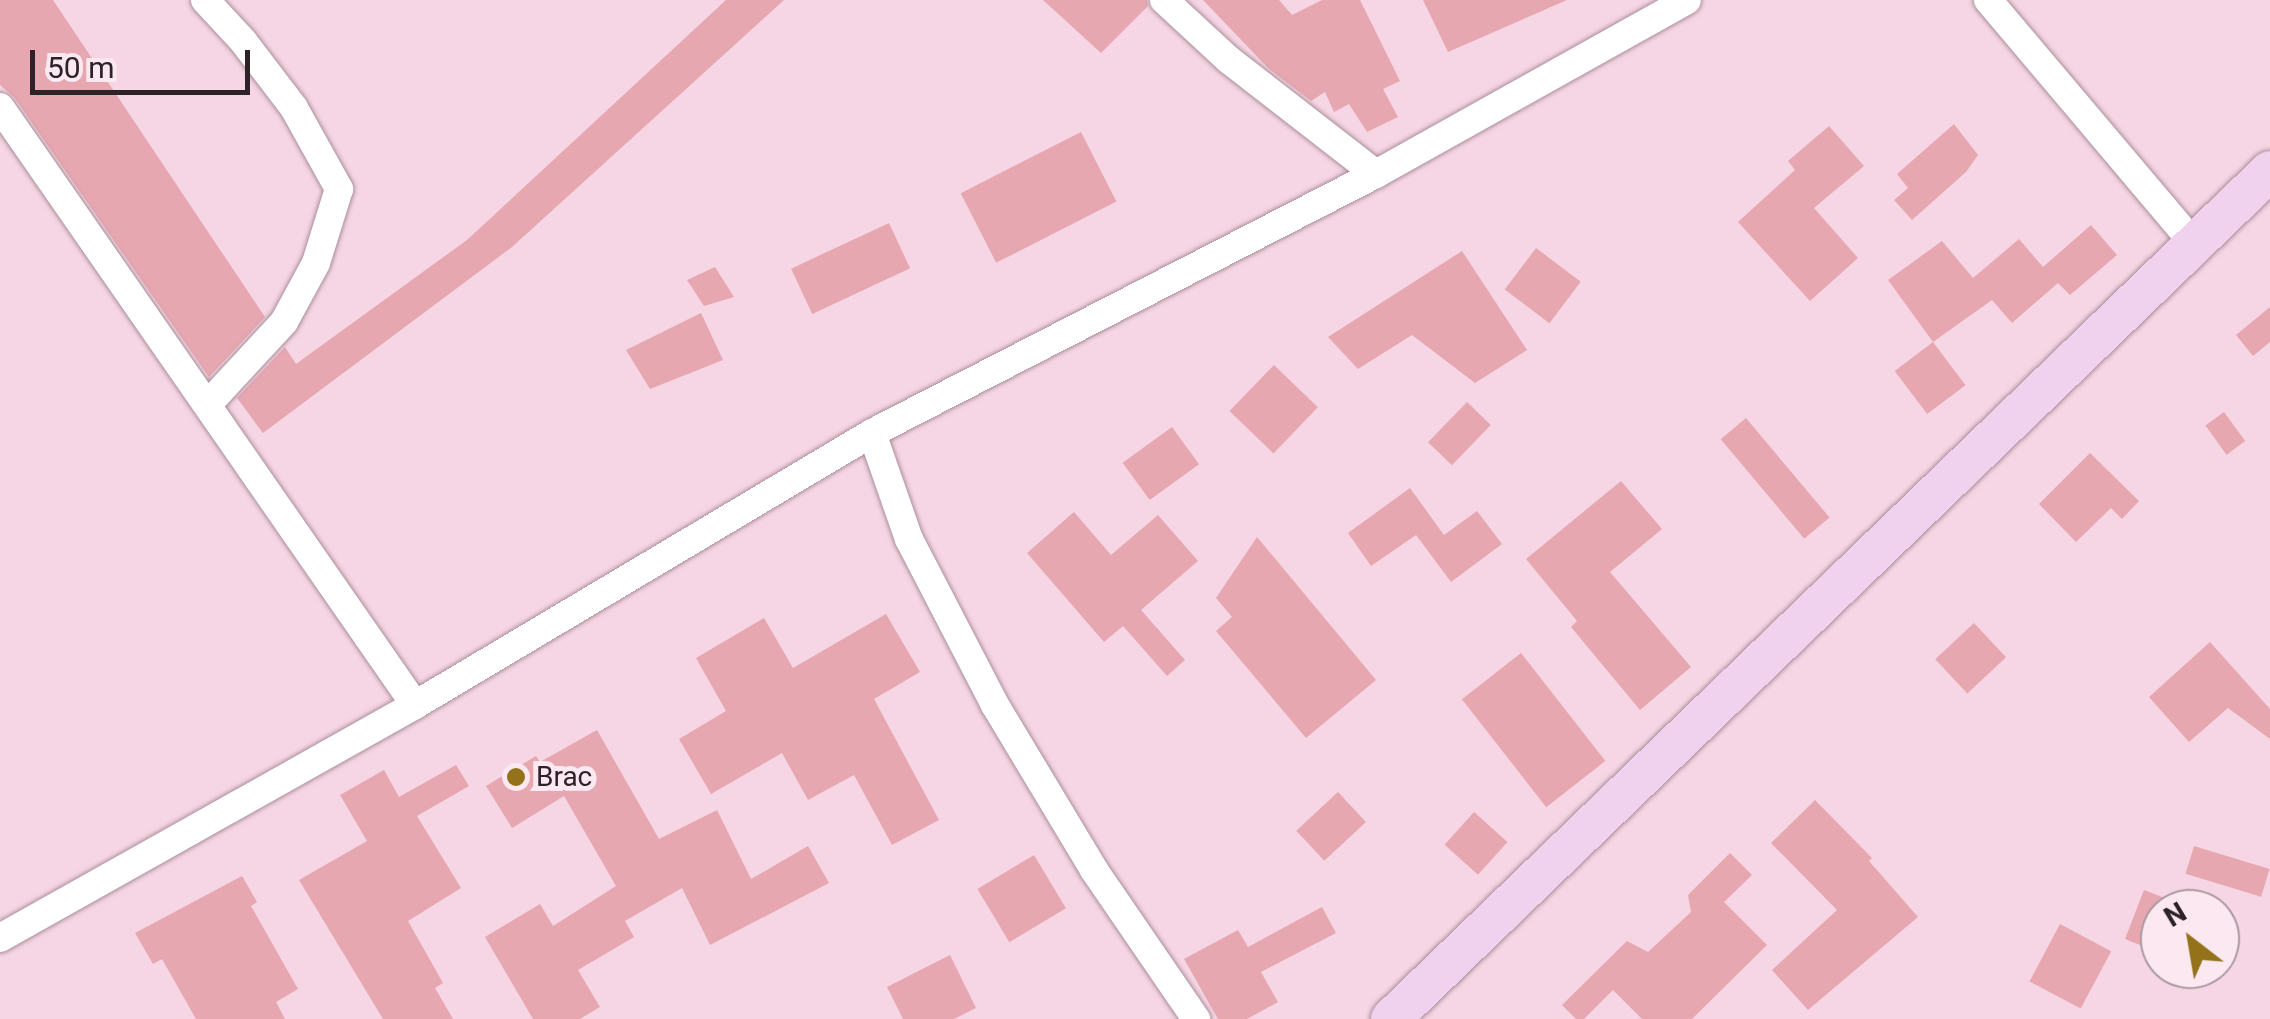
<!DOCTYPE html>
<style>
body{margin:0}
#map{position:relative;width:2270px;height:1019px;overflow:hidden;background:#f6d6e4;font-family:Roboto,sans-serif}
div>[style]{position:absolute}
.building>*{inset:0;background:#e6a7b0;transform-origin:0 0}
.roads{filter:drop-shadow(0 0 2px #ab8e9b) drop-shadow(0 0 2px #ab8e9b)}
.street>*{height:28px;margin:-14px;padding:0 14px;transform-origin:14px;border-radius:14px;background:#fff}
.secondary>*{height:40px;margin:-20px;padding:0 20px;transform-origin:20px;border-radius:20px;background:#f0d2ee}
.dots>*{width:28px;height:28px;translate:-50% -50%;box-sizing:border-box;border:5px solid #fbe8f0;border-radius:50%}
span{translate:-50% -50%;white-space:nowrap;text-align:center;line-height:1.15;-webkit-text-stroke:10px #fbe8f0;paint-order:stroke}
.poi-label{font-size:28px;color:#2d2227}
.left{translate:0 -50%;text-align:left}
.north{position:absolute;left:2140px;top:889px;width:100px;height:100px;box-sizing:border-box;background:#fbe8f0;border:2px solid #a999a0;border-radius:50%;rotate:329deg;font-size:28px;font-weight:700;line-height:40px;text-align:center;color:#2d2227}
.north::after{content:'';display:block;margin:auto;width:35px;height:45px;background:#937219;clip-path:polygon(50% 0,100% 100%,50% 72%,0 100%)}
.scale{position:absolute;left:30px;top:50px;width:220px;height:45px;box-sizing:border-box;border:5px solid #2d2227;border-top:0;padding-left:12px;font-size:30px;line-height:35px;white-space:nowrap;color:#2d2227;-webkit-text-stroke:8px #fbe8f0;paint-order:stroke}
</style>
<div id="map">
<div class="building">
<i style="clip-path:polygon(0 0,53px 0,265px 317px,209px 377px,14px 97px,0 85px)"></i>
<i style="clip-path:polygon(726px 0,784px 0,512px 247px,263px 433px,237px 398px,285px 347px,296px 364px,467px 240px)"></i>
<i style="clip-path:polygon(1043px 0,1147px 0,1148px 6px,1101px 53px)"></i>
<i style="clip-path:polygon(1203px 0,1279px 0,1292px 15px,1322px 0,1360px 0,1400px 81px,1383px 89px,1398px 117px,1367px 132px,1349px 104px,1334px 112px,1325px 92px,1311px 101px,1268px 68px)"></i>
<i style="clip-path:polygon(1423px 0,1567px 0,1448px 52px)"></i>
<i style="clip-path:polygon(1954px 124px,1978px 155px,1966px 172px,1912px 220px,1894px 200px,1908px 188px,1897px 174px)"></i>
<i style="clip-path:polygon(1829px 126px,1864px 166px,1814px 208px,1858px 258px,1810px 301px,1738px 222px,1795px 170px,1788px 161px)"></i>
<i style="left:1081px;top:132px;width:78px;height:135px;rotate:63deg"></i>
<i style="left:889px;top:223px;width:50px;height:108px;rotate:65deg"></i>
<i style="clip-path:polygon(2091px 225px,2117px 255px,2070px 295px,2058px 283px,2012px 323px,1992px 300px,1933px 342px,1888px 280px,1942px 241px,1973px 278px,2019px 239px,2043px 267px)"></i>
<i style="left:1536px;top:248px;width:56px;height:52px;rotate:37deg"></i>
<i style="clip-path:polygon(1462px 251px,1527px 350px,1475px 383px,1412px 335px,1358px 369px,1328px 337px)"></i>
<i style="clip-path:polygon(715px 267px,734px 297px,704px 306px,687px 280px)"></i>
<i style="clip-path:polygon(2270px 307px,2270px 342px,2253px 356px,2236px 335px)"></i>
<i style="clip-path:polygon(701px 313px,723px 360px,650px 389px,626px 350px)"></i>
<i style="left:1933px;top:342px;width:54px;height:48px;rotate:53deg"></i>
<i style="left:1274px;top:365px;width:61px;height:64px;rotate:44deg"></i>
<i style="left:1467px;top:402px;width:33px;height:56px;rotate:44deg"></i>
<i style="left:2224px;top:412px;width:36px;height:23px;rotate:54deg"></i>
<i style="left:1746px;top:418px;width:130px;height:33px;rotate:50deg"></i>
<i style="left:1172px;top:427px;width:46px;height:61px;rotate:54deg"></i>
<i style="clip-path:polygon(2090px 453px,2139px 501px,2122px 519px,2111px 508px,2076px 542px,2039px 504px)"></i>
<i style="clip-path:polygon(1621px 481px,1662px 529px,1610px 572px,1691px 667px,1640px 710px,1571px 627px,1577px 621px,1526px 559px)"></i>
<i style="clip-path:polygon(1410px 488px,1444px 535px,1477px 511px,1502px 544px,1451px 582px,1416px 535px,1371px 566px,1348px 533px)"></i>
<i style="clip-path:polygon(1074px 512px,1111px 555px,1158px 515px,1198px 561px,1141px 610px,1185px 660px,1167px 676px,1123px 626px,1104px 642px,1027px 553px)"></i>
<i style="clip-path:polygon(1257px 537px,1376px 680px,1306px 738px,1216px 631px,1232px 617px,1216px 598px)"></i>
<i style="clip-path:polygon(886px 614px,920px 672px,874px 699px,939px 820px,892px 845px,854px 775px,808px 800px,782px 753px,711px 794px,679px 739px,726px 711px,696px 658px,764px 618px,793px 668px)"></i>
<i style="left:1974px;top:623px;width:47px;height:53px;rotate:47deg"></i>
<i style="clip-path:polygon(2210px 642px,2270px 709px,2270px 739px,2228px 708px,2189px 742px,2149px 697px)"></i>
<i style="left:1521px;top:653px;width:137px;height:75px;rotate:52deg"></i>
<i style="clip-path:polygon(597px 730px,659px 839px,717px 810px,751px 879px,808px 846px,829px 883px,710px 945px,682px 888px,625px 921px,634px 937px,578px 970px,600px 1007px,580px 1019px,533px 1019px,485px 937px,540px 904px,553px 926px,616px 886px,564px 796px,512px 828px,486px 786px,536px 756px,540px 762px)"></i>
<i style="clip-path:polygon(456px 765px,469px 786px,417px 816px,461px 888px,408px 921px,443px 983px,435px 988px,453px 1019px,383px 1019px,299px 880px,367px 841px,340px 795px,384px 770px,399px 797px)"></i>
<i style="left:1338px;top:792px;width:41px;height:57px;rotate:47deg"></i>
<i style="clip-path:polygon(1815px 800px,1872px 858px,1869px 861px,1918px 917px,1808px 1010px,1772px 970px,1837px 910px,1771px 843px)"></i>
<i style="left:1474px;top:812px;width:45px;height:44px;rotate:42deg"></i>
<i style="left:2194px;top:846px;width:79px;height:29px;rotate:17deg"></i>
<i style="clip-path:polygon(1730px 853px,1752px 875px,1724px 902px,1767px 945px,1692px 1019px,1642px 1019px,1613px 990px,1584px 1019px,1576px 1019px,1562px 1005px,1627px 941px,1648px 952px,1691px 912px,1688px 895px)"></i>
<i style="left:1034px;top:855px;width:62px;height:66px;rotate:59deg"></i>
<i style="clip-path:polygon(242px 876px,257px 902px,251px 906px,298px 989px,276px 1002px,285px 1019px,196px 1019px,162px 959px,153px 964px,135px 933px)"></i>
<i style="clip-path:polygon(2144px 890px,2170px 900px,2166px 909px,2160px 909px,2160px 953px,2125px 939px)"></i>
<i style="clip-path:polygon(1322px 907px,1336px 933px,1261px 972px,1278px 1002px,1247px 1019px,1218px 1019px,1184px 959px,1238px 930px,1248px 947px)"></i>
<i style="left:2060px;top:924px;width:58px;height:65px;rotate:28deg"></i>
<i style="clip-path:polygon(950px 955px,976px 1008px,954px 1019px,903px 1019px,887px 987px)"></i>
</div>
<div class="roads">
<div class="street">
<i style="left:205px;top:0;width:56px;rotate:47.2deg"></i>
<i style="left:243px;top:41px;width:84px;rotate:52.7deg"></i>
<i style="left:294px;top:108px;width:93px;rotate:60.9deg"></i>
<i style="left:339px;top:189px;width:77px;rotate:107.3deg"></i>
<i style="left:316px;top:263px;width:67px;rotate:118.5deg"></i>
<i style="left:284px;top:322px;width:110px;rotate:132.8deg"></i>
<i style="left:1164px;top:0;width:88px;rotate:42.7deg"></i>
<i style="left:1229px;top:60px;width:186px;rotate:37.8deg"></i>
<i style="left:1988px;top:0;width:319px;rotate:49.8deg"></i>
<i style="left:0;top:107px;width:728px;rotate:55.24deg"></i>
<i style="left:872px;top:433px;width:112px;rotate:70.8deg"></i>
<i style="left:909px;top:539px;width:187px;rotate:62.6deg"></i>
<i style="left:995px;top:705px;width:192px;rotate:59deg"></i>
<i style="left:1094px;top:870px;width:181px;rotate:55.6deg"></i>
<i style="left:0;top:938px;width:476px;rotate:-29.3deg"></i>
<i style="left:415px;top:705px;width:532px;rotate:-30.76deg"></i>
<i style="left:872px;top:433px;width:567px;rotate:-27.2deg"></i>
<i style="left:1376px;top:174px;width:356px;rotate:-29.2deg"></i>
</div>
<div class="secondary">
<i style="left:1391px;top:1019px;width:1221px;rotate:-43.97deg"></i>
</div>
</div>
<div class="dots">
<i style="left:516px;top:777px;background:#937219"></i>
</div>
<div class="poi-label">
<span class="left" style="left:536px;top:777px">Brac</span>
</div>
<div class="north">N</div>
<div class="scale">50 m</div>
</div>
